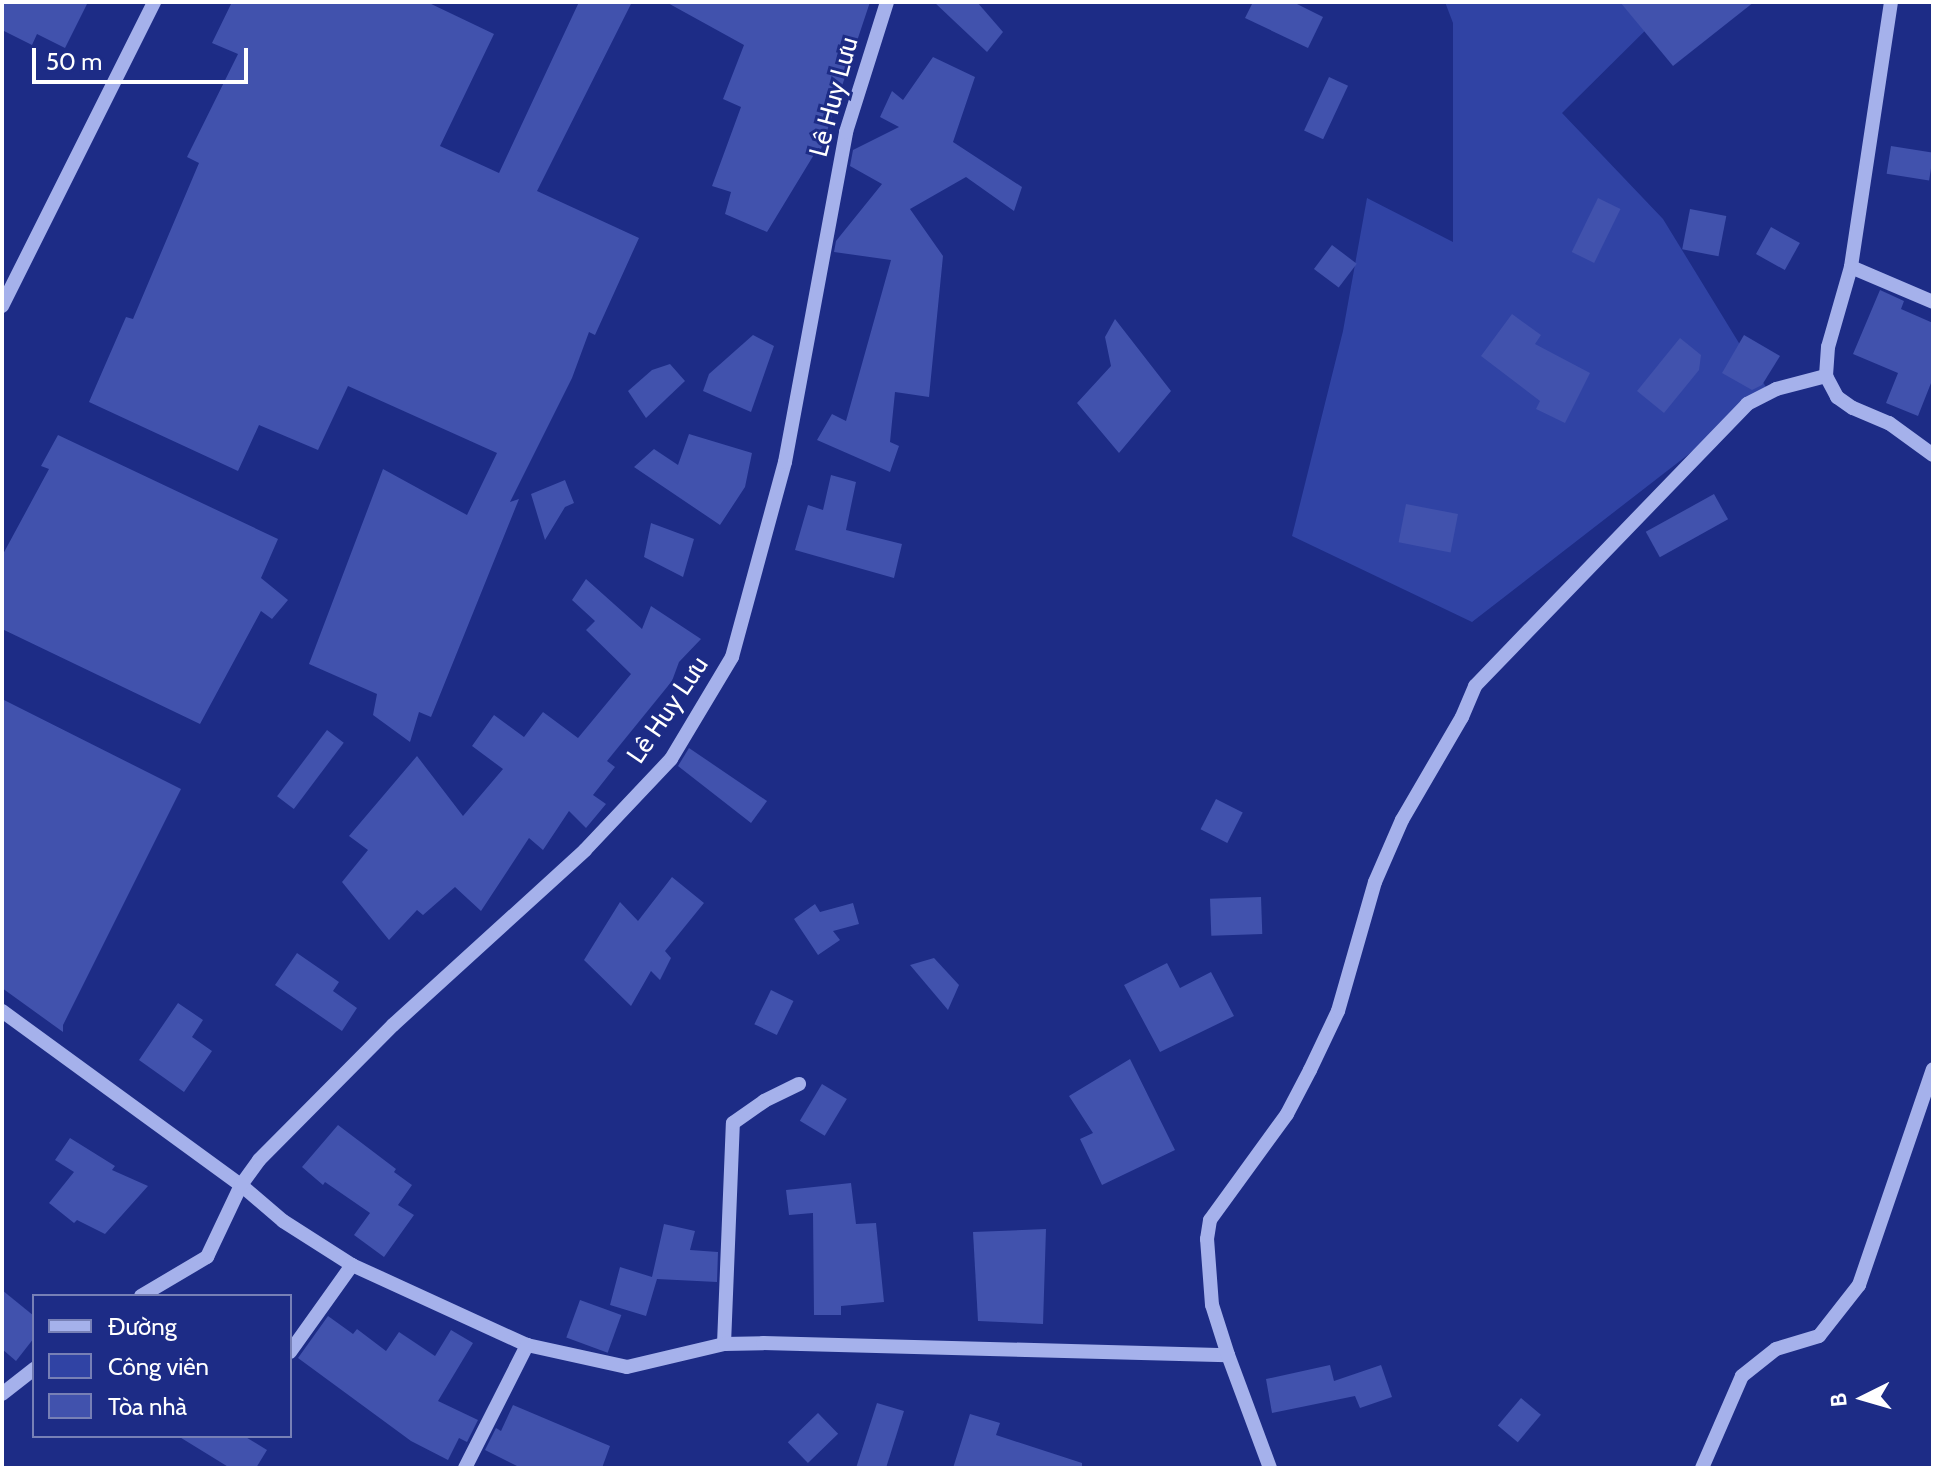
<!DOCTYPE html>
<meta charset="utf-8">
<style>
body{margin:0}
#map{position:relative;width:1935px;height:1470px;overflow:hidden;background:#1d2c86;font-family:Cabin,sans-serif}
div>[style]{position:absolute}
.green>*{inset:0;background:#3043a4}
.building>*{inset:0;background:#4152ad;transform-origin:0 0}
.minor>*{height:14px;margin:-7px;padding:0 7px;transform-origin:7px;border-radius:7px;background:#a5b1eb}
span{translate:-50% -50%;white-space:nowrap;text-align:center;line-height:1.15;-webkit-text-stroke:6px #1d2c86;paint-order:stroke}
.street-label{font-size:26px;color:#fff}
.frame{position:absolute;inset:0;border:4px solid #fff;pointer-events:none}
.legend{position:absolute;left:32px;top:1294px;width:260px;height:144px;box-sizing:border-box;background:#1d2c86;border:2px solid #7780b6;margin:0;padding:10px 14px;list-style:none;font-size:24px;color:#fff}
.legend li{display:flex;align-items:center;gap:16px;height:40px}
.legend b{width:40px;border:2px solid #7780b6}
.north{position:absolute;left:1823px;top:1358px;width:80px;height:80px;-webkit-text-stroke:6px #1d2c86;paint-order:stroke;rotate:265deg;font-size:22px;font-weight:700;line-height:32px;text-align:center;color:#fff}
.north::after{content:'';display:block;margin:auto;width:28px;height:36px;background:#fff;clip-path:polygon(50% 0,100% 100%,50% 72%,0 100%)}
.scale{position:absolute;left:32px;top:48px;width:216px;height:36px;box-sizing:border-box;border:4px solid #fff;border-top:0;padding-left:10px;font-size:24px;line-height:28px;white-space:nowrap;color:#fff;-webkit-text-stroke:6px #1d2c86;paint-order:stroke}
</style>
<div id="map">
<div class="green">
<i style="clip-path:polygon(1445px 2px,1674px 2px,1562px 113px,1663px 219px,1769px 392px,1472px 622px,1292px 536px,1343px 331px,1367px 198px,1453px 242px,1453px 23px)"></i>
</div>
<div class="building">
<i style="clip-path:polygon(2px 2px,88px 2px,65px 48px,37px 34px,32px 45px,2px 30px)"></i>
<i style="clip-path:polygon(232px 2px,427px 2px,494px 34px,440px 146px,499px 173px,579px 2px,632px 2px,537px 191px,639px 238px,595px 335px,589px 332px,572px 378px,510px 502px,519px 499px,431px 717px,419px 712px,410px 742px,373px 715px,377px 694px,309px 664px,383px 469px,467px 515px,497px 453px,348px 386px,318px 450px,259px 425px,238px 471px,89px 402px,126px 317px,133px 319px,199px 163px,187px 157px,238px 54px,212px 43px)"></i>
<i style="clip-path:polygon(666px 2px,870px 2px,821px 149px,818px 148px,767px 232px,725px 214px,731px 192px,712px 186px,741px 107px,723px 99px,744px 45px)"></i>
<i style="clip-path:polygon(934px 2px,977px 2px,1003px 32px,987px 52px)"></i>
<i style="clip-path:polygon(1253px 2px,1293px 2px,1323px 17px,1308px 48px,1245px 18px)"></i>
<i style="clip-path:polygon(1620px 2px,1754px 2px,1673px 66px)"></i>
<i style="clip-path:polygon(933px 57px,975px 77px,953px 142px,1022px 187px,1014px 211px,966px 177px,910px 209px,943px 256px,929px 397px,895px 392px,890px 442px,899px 446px,890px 472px,817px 440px,832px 414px,846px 421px,891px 260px,834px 252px,836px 241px,882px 184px,850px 166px,853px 150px,899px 127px,880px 117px,892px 91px,903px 100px)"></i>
<i style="left:1329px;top:77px;width:21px;height:59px;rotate:25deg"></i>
<i style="left:1891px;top:146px;width:43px;height:28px;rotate:9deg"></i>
<i style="left:1598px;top:198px;width:25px;height:60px;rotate:26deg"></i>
<i style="left:1690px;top:209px;width:37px;height:41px;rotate:11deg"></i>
<i style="left:1771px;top:227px;width:33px;height:31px;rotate:29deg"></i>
<i style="left:1332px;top:245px;width:31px;height:30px;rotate:37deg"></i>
<i style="clip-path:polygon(1880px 290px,1904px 301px,1901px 309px,1933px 323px,1933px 378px,1918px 416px,1886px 403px,1898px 373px,1853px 354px)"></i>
<i style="clip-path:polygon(1512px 314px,1541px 335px,1535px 344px,1590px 373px,1565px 423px,1536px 409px,1540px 401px,1481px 356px)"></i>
<i style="clip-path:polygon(1115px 319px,1171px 391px,1119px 453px,1077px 403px,1111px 366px,1105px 337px)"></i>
<i style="clip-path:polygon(753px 335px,774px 346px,751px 412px,703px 391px,709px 374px)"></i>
<i style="clip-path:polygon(1744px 335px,1780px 356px,1762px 385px,1752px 390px,1722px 373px)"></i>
<i style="clip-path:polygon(1680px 338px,1701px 355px,1699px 370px,1664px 413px,1637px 391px)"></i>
<i style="clip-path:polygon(670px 364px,685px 381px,646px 418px,628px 391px,652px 370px)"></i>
<i style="clip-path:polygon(689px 434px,752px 453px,745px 487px,720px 525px,634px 467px,654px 449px,678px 465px)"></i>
<i style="clip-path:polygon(58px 435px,278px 539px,261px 578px,288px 600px,272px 619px,261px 611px,200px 724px,2px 629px,2px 556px,49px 469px,41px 466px)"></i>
<i style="clip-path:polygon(831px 475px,856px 482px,846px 530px,902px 544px,894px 578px,795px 550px,808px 505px,823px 510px)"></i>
<i style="clip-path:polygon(565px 480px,574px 503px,565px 507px,545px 540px,531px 494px)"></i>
<i style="left:1714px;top:494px;width:29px;height:78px;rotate:61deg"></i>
<i style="left:1406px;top:504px;width:53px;height:39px;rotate:11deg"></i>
<i style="clip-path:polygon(651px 523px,694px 539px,683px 577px,644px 557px)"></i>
<i style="clip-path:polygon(586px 579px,642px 629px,651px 606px,701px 639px,679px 662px,672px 681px,607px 761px,615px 767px,593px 795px,606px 804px,586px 828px,569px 811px,543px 850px,529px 838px,481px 911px,455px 887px,423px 915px,417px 910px,389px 940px,342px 882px,368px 850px,349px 836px,417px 756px,463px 816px,503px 769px,472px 746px,494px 715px,524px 737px,543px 712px,578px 738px,631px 674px,586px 630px,595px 621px,572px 600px)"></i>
<i style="clip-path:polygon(2px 699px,181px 789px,63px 1025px,63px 1032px,2px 988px)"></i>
<i style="left:327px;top:730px;width:21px;height:83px;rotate:37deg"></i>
<i style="clip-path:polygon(689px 748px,767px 801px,751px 823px,678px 766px)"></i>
<i style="left:1216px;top:799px;width:30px;height:34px;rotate:27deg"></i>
<i style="clip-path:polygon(672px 877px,704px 903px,665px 951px,671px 958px,660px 980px,651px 971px,631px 1006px,584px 960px,620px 902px,638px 921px)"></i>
<i style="left:1261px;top:897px;width:37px;height:51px;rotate:88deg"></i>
<i style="clip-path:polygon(853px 903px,859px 924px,833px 931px,840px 940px,818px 955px,794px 919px,815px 904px,820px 912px)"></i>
<i style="clip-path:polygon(297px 953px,339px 982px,333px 991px,357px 1008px,342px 1031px,275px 985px)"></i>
<i style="clip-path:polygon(934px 958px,959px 985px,948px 1010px,910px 965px)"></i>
<i style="clip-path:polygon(1167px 963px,1180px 988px,1211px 972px,1234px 1016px,1160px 1052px,1124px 985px)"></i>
<i style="left:771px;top:990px;width:25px;height:38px;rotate:26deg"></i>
<i style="clip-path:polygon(178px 1003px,203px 1020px,192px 1037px,212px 1051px,184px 1092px,139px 1060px)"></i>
<i style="clip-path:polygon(1130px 1059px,1175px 1150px,1102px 1185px,1080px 1139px,1093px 1133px,1069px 1096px)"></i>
<i style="left:822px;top:1084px;width:29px;height:43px;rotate:31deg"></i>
<i style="clip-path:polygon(338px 1125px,396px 1169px,394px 1172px,412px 1185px,398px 1205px,414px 1215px,384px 1257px,354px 1235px,370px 1213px,325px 1182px,323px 1185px,302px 1167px)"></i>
<i style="clip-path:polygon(70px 1138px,115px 1166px,112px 1170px,148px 1186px,105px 1234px,77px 1220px,74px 1223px,49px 1203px,74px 1172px,55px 1160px)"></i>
<i style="clip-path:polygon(851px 1183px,856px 1224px,876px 1223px,884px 1302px,841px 1306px,841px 1315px,814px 1315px,813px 1213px,789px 1215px,786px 1190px)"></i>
<i style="clip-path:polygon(664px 1224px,695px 1231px,690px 1250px,718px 1252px,717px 1282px,657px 1279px,646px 1316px,610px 1305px,620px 1267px,652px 1277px)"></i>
<i style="clip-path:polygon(1046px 1229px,1043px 1324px,978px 1321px,973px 1232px)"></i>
<i style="clip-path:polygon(2px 1290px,34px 1316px,34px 1338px,16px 1361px,2px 1349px)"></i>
<i style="left:580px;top:1300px;width:44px;height:40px;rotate:20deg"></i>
<i style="clip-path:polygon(328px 1316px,353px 1334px,357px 1329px,386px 1351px,399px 1332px,435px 1356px,451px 1330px,473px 1343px,438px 1401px,478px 1420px,467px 1442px,459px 1438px,448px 1460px,411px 1441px,298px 1358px)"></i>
<i style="clip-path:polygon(1330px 1365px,1334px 1381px,1381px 1365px,1392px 1397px,1360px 1408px,1355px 1396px,1272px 1413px,1266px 1379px)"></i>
<i style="left:1521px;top:1398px;width:26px;height:36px;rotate:40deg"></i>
<i style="clip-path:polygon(877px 1403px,904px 1411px,886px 1468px,856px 1468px)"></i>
<i style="clip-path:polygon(513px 1405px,610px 1446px,602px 1468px,521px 1468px,485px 1450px,496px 1428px,501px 1431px)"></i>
<i style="left:818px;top:1413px;width:29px;height:42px;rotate:46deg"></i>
<i style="clip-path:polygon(970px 1414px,1000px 1423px,996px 1435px,1082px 1463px,1082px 1468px,953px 1468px)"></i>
<i style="clip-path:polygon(178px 1436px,244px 1436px,267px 1450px,256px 1468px,230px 1468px)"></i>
</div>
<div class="minor">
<i style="left:1891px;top:2px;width:268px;rotate:98.6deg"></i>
<i style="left:1851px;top:267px;width:83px;rotate:106deg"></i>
<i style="left:1828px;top:347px;width:29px;rotate:94deg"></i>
<i style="left:1826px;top:376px;width:24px;rotate:62deg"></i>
<i style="left:1837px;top:397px;width:19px;rotate:35deg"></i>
<i style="left:1853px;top:408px;width:39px;rotate:23deg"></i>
<i style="left:1889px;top:423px;width:54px;rotate:36deg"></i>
<i style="left:1851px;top:267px;width:89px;rotate:23.1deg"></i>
<i style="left:2px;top:306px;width:340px;rotate:-63.4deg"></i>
<i style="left:2px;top:1011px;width:296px;rotate:36.1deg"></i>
<i style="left:241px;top:1185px;width:55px;rotate:40.6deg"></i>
<i style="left:283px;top:1221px;width:82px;rotate:32.5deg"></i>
<i style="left:141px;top:1296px;width:77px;rotate:-30.6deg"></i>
<i style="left:207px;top:1257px;width:80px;rotate:-64.7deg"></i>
<i style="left:241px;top:1185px;width:31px;rotate:-54deg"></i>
<i style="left:259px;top:1160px;width:190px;rotate:-45.2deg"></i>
<i style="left:393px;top:1025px;width:260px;rotate:-42.3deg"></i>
<i style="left:585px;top:850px;width:125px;rotate:-46.6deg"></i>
<i style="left:671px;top:759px;width:119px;rotate:-59.1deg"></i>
<i style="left:732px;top:657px;width:202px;rotate:-74.8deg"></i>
<i style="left:785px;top:462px;width:336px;rotate:-79.5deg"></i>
<i style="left:846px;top:132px;width:136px;rotate:-72.5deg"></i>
<i style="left:724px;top:1344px;width:221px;rotate:-87.7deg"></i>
<i style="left:733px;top:1123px;width:38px;rotate:-35deg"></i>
<i style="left:764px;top:1101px;width:39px;rotate:-26deg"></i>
<i style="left:290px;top:1352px;width:107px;rotate:-54.5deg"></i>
<i style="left:352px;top:1265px;width:192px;rotate:24.6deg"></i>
<i style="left:527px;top:1345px;width:102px;rotate:12.4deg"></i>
<i style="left:627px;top:1367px;width:100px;rotate:-13.3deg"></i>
<i style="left:724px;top:1344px;width:39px;rotate:-1deg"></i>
<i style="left:763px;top:1343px;width:465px;rotate:1.5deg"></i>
<i style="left:1228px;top:1355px;width:121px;rotate:69.6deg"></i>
<i style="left:1228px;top:1355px;width:52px;rotate:-107.7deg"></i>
<i style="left:1212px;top:1305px;width:66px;rotate:-94.3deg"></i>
<i style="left:1207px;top:1239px;width:19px;rotate:-81deg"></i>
<i style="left:1210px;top:1220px;width:131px;rotate:-54deg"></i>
<i style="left:1287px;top:1114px;width:50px;rotate:-62.4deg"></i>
<i style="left:1310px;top:1070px;width:65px;rotate:-64.6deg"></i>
<i style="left:1338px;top:1011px;width:134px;rotate:-74deg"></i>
<i style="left:1375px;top:882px;width:68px;rotate:-66.5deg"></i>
<i style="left:1402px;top:820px;width:119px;rotate:-59.8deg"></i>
<i style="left:1462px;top:717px;width:34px;rotate:-67deg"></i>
<i style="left:1475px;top:686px;width:392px;rotate:-46deg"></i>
<i style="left:1747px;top:404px;width:33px;rotate:-27deg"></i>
<i style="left:1776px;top:389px;width:52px;rotate:-14.6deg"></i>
<i style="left:2px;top:1394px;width:41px;rotate:-38deg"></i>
<i style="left:465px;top:1468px;width:138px;rotate:-63.2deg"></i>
<i style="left:1702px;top:1468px;width:100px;rotate:-66.5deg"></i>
<i style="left:1742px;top:1376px;width:43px;rotate:-38.5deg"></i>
<i style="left:1776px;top:1349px;width:45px;rotate:-16.8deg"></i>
<i style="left:1819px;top:1336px;width:65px;rotate:-51.9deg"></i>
<i style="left:1859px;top:1285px;width:228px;rotate:-71.1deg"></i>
</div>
<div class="street-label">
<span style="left:834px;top:97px;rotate:-75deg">Lê Huy Lưu</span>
<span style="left:668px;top:710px;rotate:-56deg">Lê Huy Lưu</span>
</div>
<div class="frame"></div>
<ul class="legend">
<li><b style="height:10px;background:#a5b1eb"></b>Đường</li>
<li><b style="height:22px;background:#3043a4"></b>Công viên</li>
<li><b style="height:22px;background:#4152ad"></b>Tòa nhà</li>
</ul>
<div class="north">B</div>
<div class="scale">50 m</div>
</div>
